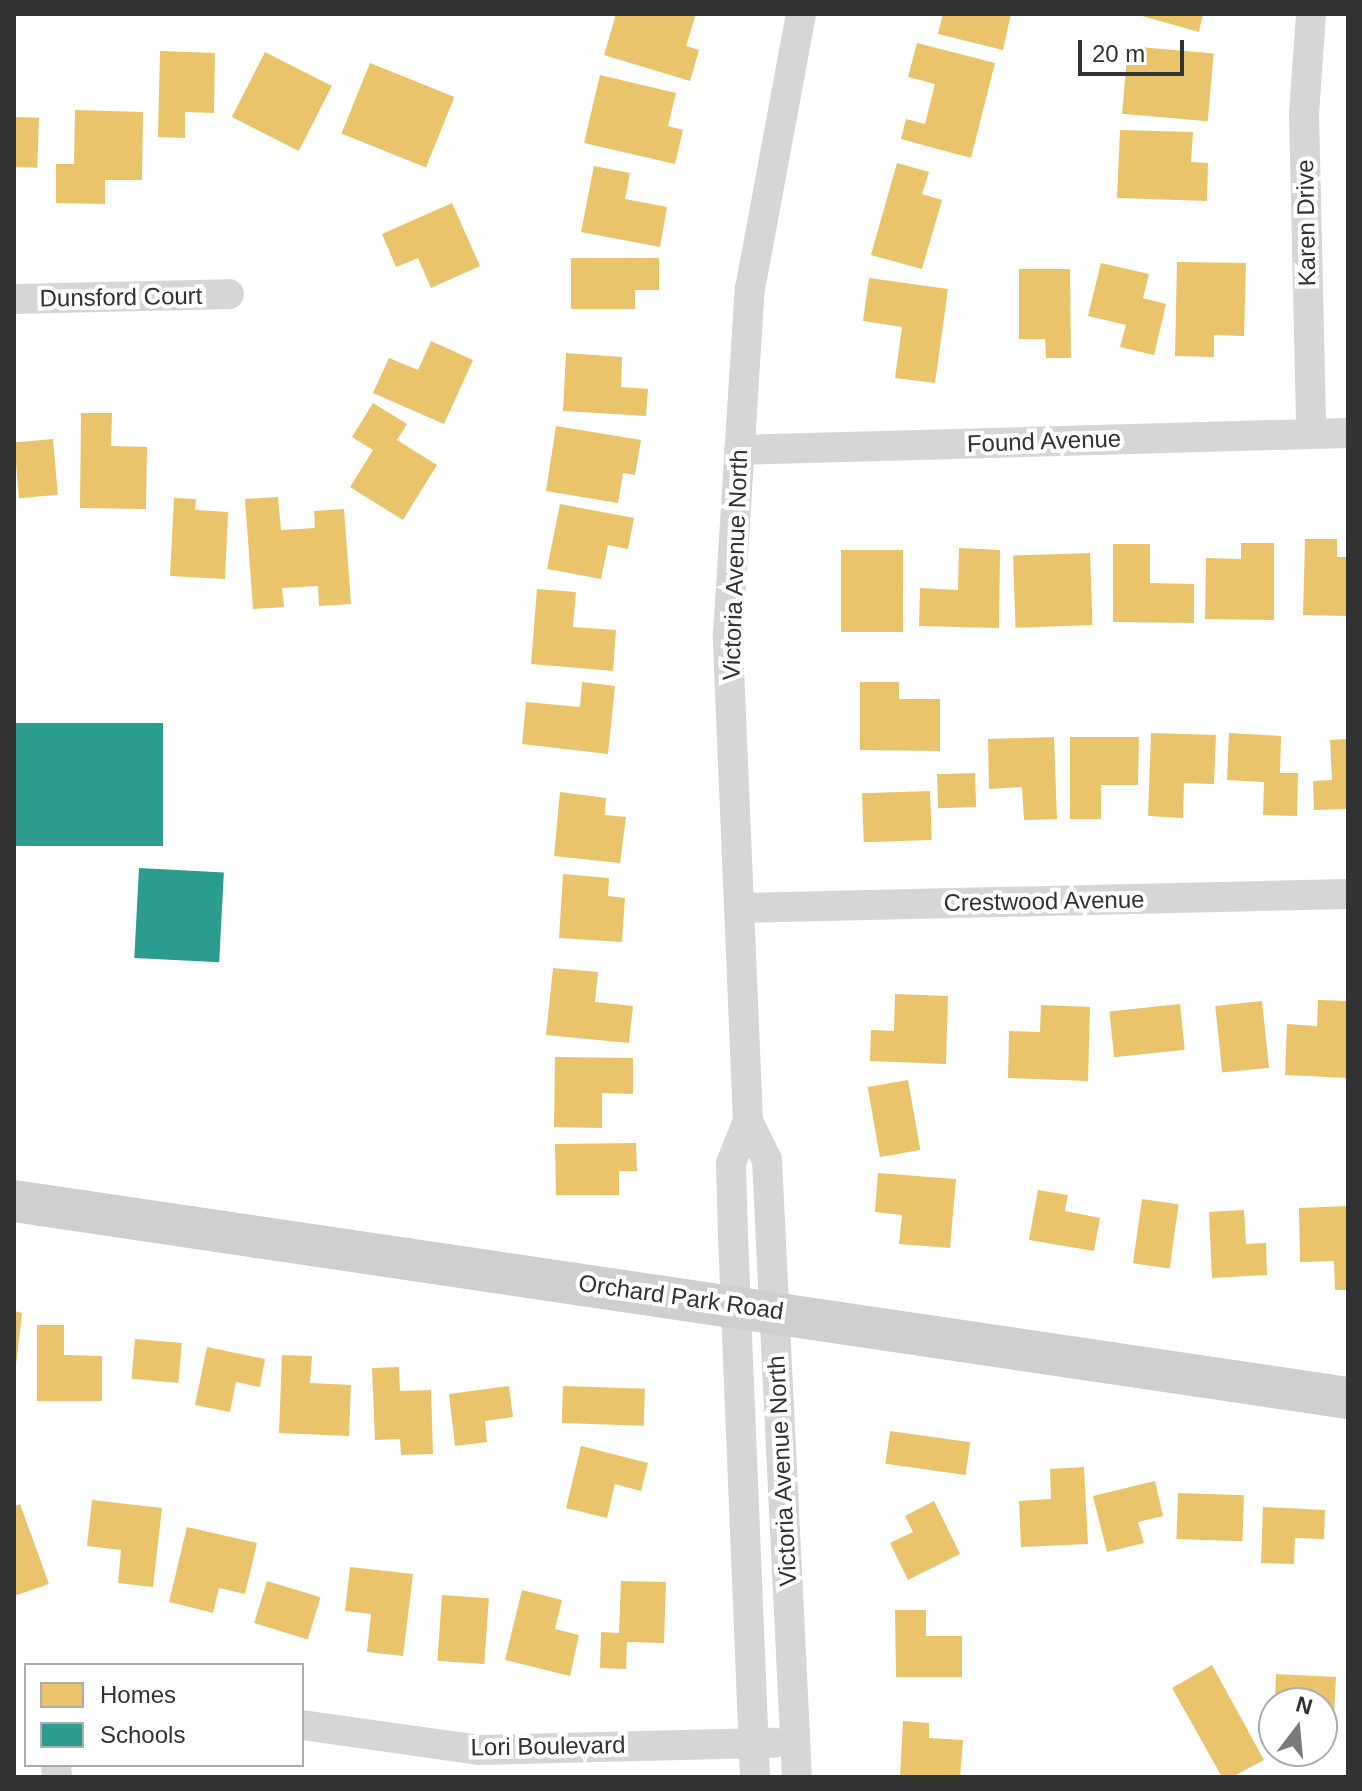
<!DOCTYPE html>
<style>
body{margin:0}
#map{position:relative;width:1362px;height:1791px;overflow:hidden;background:#fff;font-family:Helvetica,sans-serif}
div>[style]{position:absolute}
.homes>*{inset:0;background:#e9c46a;transform-origin:0 0}
.schools>*{inset:0;background:#2a9d8f;transform-origin:0 0}
.street>*{height:30px;margin:-15px;padding:0 15px;transform-origin:15px;border-radius:15px;background:#d6d6d6}
.secondary>*{height:42px;margin:-21px;padding:0 21px;transform-origin:21px;border-radius:21px;background:#cfcfcf}
span{translate:-50% -50%;white-space:nowrap;text-align:center;line-height:1.15;-webkit-text-stroke:8px #fff;paint-order:stroke}
.street-label{font-size:24px;color:#323232}
.frame{position:absolute;inset:0;border:16px solid #323232;pointer-events:none}
.legend{position:absolute;left:24px;top:1663px;width:280px;height:104px;box-sizing:border-box;background:#fff;border:2px solid #adadad;margin:0;padding:10px 14px;list-style:none;font-size:24px;color:#323232}
.legend li{display:flex;align-items:center;gap:16px;height:40px}
.legend b{width:40px;border:2px solid #adadad}
.north{position:absolute;left:1258px;top:1687px;width:80px;height:80px;box-sizing:border-box;background:#fff;border:2px solid #adadad;border-radius:50%;rotate:16deg;font-size:22px;font-weight:700;line-height:32px;text-align:center;color:#323232}
.north::after{content:'';display:block;margin:auto;width:28px;height:36px;background:#7a7a7a;clip-path:polygon(50% 0,100% 100%,50% 72%,0 100%)}
.scale{position:absolute;left:1078px;top:40px;width:106px;height:36px;box-sizing:border-box;border:4px solid #323232;border-top:0;padding-left:10px;font-size:24px;line-height:28px;white-space:nowrap;color:#323232;-webkit-text-stroke:6px #fff;paint-order:stroke}
</style>
<div id="map">
<div class="homes">
<i style="clip-path:polygon(616px 14px,696px 14px,686px 46px,699px 50px,690px 81px,604px 55px)"></i>
<i style="clip-path:polygon(943px 14px,1011px 14px,1003px 50px,938px 34px)"></i>
<i style="clip-path:polygon(1135px 14px,1203px 14px,1199px 32px)"></i>
<i style="clip-path:polygon(917px 43px,995px 63px,971px 158px,901px 139px,906px 119px,925px 124px,935px 84px,908px 77px)"></i>
<i style="left:1128px;top:46px;width:86px;height:68px;rotate:5deg"></i>
<i style="clip-path:polygon(160px 51px,215px 53px,214px 113px,185px 112px,185px 138px,158px 137px)"></i>
<i style="left:265px;top:52px;width:75px;height:73px;rotate:27deg"></i>
<i style="left:370px;top:63px;width:91px;height:76px;rotate:22deg"></i>
<i style="clip-path:polygon(600px 75px,676px 93px,668px 126px,683px 130px,675px 164px,584px 143px)"></i>
<i style="clip-path:polygon(75px 110px,143px 112px,142px 180px,105px 180px,105px 204px,56px 203px,56px 164px,74px 164px)"></i>
<i style="left:14px;top:117px;width:25px;height:50px;rotate:2deg"></i>
<i style="clip-path:polygon(1120px 130px,1193px 132px,1191px 162px,1208px 163px,1207px 201px,1117px 198px)"></i>
<i style="clip-path:polygon(897px 163px,929px 172px,922px 194px,942px 200px,922px 269px,871px 255px)"></i>
<i style="clip-path:polygon(594px 166px,630px 173px,625px 199px,667px 207px,660px 247px,581px 232px)"></i>
<i style="clip-path:polygon(452px 203px,480px 266px,431px 288px,418px 258px,396px 267px,382px 234px)"></i>
<i style="clip-path:polygon(571px 258px,659px 258px,659px 290px,635px 290px,635px 309px,571px 309px)"></i>
<i style="clip-path:polygon(1177px 262px,1246px 263px,1244px 336px,1214px 335px,1214px 357px,1175px 356px)"></i>
<i style="clip-path:polygon(1101px 263px,1149px 274px,1143px 298px,1166px 304px,1154px 355px,1120px 347px,1126px 325px,1088px 316px)"></i>
<i style="clip-path:polygon(1019px 269px,1070px 269px,1071px 358px,1046px 358px,1045px 339px,1019px 339px)"></i>
<i style="clip-path:polygon(869px 278px,948px 289px,935px 383px,895px 378px,902px 327px,863px 321px)"></i>
<i style="clip-path:polygon(431px 341px,473px 360px,444px 424px,373px 393px,389px 358px,418px 370px)"></i>
<i style="clip-path:polygon(566px 353px,622px 357px,621px 387px,648px 389px,646px 416px,563px 411px)"></i>
<i style="clip-path:polygon(373px 403px,407px 424px,397px 440px,437px 465px,403px 520px,350px 487px,373px 450px,352px 437px)"></i>
<i style="clip-path:polygon(81px 413px,112px 413px,111px 446px,147px 447px,146px 509px,80px 508px)"></i>
<i style="clip-path:polygon(556px 426px,641px 440px,635px 475px,623px 473px,618px 503px,546px 491px)"></i>
<i style="left:53px;top:439px;width:56px;height:39px;rotate:85deg"></i>
<i style="clip-path:polygon(278px 497px,281px 530px,315px 528px,314px 511px,344px 509px,351px 604px,319px 606px,318px 586px,282px 588px,284px 607px,253px 609px,245px 499px)"></i>
<i style="clip-path:polygon(174px 498px,196px 499px,195px 510px,228px 512px,225px 579px,170px 576px)"></i>
<i style="clip-path:polygon(560px 504px,634px 518px,628px 549px,608px 545px,601px 579px,547px 569px)"></i>
<i style="clip-path:polygon(1305px 539px,1337px 539px,1337px 557px,1348px 557px,1348px 616px,1303px 615px)"></i>
<i style="clip-path:polygon(1241px 543px,1274px 543px,1274px 620px,1205px 619px,1206px 558px,1241px 559px)"></i>
<i style="clip-path:polygon(1113px 544px,1150px 544px,1150px 583px,1194px 584px,1194px 623px,1113px 622px)"></i>
<i style="clip-path:polygon(959px 548px,1000px 550px,999px 628px,919px 626px,920px 588px,958px 590px)"></i>
<i style="left:841px;top:550px;width:62px;height:82px"></i>
<i style="left:1090px;top:553px;width:72px;height:77px;rotate:88deg"></i>
<i style="clip-path:polygon(537px 589px,576px 592px,573px 627px,616px 630px,613px 671px,531px 664px)"></i>
<i style="clip-path:polygon(582px 682px,615px 686px,608px 754px,522px 744px,526px 702px,580px 707px)"></i>
<i style="clip-path:polygon(860px 682px,899px 682px,899px 699px,940px 699px,940px 751px,860px 750px)"></i>
<i style="clip-path:polygon(1151px 733px,1216px 735px,1214px 784px,1184px 783px,1183px 818px,1148px 816px)"></i>
<i style="clip-path:polygon(1229px 733px,1281px 736px,1280px 773px,1298px 773px,1297px 816px,1263px 815px,1264px 782px,1227px 780px)"></i>
<i style="clip-path:polygon(1054px 737px,1057px 819px,1024px 820px,1022px 787px,989px 789px,988px 739px)"></i>
<i style="clip-path:polygon(1070px 737px,1139px 737px,1138px 785px,1101px 785px,1101px 819px,1070px 819px)"></i>
<i style="clip-path:polygon(1348px 739px,1348px 809px,1314px 810px,1313px 781px,1332px 780px,1330px 740px)"></i>
<i style="left:975px;top:773px;width:34px;height:38px;rotate:88deg"></i>
<i style="left:930px;top:791px;width:49px;height:68px;rotate:88deg"></i>
<i style="clip-path:polygon(560px 792px,606px 798px,605px 815px,626px 817px,620px 863px,554px 856px)"></i>
<i style="clip-path:polygon(563px 874px,609px 878px,608px 896px,625px 898px,622px 942px,559px 938px)"></i>
<i style="clip-path:polygon(553px 968px,598px 972px,595px 1002px,633px 1006px,629px 1043px,546px 1035px)"></i>
<i style="clip-path:polygon(895px 994px,948px 996px,946px 1064px,870px 1061px,871px 1030px,894px 1031px)"></i>
<i style="clip-path:polygon(1318px 1000px,1348px 1001px,1348px 1078px,1285px 1075px,1287px 1024px,1317px 1026px)"></i>
<i style="left:1262px;top:1001px;width:67px;height:47px;rotate:84deg"></i>
<i style="left:1180px;top:1004px;width:46px;height:71px;rotate:84deg"></i>
<i style="clip-path:polygon(1041px 1005px,1090px 1007px,1088px 1081px,1008px 1078px,1009px 1031px,1040px 1032px)"></i>
<i style="clip-path:polygon(555px 1057px,633px 1058px,633px 1094px,602px 1093px,602px 1128px,554px 1127px)"></i>
<i style="left:908px;top:1080px;width:71px;height:41px;rotate:80deg"></i>
<i style="clip-path:polygon(636px 1143px,637px 1171px,619px 1171px,619px 1195px,556px 1195px,555px 1144px)"></i>
<i style="clip-path:polygon(878px 1173px,956px 1179px,950px 1248px,899px 1244px,902px 1215px,875px 1212px)"></i>
<i style="clip-path:polygon(1038px 1190px,1068px 1195px,1065px 1211px,1100px 1218px,1094px 1251px,1029px 1240px)"></i>
<i style="left:1142px;top:1199px;width:37px;height:65px;rotate:8deg"></i>
<i style="clip-path:polygon(1348px 1206px,1348px 1290px,1335px 1290px,1334px 1261px,1300px 1262px,1299px 1208px)"></i>
<i style="clip-path:polygon(1244px 1210px,1246px 1244px,1266px 1243px,1267px 1275px,1212px 1278px,1209px 1212px)"></i>
<i style="clip-path:polygon(14px 1311px,22px 1313px,16px 1365px,14px 1365px)"></i>
<i style="clip-path:polygon(37px 1325px,64px 1325px,64px 1355px,102px 1356px,102px 1401px,37px 1401px)"></i>
<i style="left:135px;top:1339px;width:47px;height:40px;rotate:5deg"></i>
<i style="clip-path:polygon(207px 1347px,265px 1359px,260px 1387px,236px 1382px,230px 1412px,195px 1405px)"></i>
<i style="clip-path:polygon(282px 1355px,312px 1356px,310px 1383px,351px 1385px,349px 1436px,279px 1433px)"></i>
<i style="clip-path:polygon(399px 1367px,400px 1391px,431px 1390px,433px 1454px,401px 1455px,400px 1439px,375px 1440px,372px 1368px)"></i>
<i style="clip-path:polygon(509px 1386px,513px 1417px,485px 1421px,487px 1442px,455px 1446px,449px 1394px)"></i>
<i style="left:563px;top:1386px;width:82px;height:37px;rotate:2deg"></i>
<i style="left:890px;top:1431px;width:81px;height:33px;rotate:8deg"></i>
<i style="clip-path:polygon(581px 1446px,648px 1463px,641px 1491px,615px 1484px,607px 1518px,566px 1508px)"></i>
<i style="clip-path:polygon(1084px 1467px,1088px 1544px,1021px 1547px,1019px 1501px,1051px 1499px,1050px 1469px)"></i>
<i style="clip-path:polygon(1155px 1481px,1163px 1516px,1138px 1522px,1144px 1543px,1107px 1552px,1093px 1496px)"></i>
<i style="left:1178px;top:1493px;width:66px;height:46px;rotate:2deg"></i>
<i style="clip-path:polygon(92px 1500px,162px 1508px,153px 1587px,118px 1583px,121px 1550px,87px 1546px)"></i>
<i style="clip-path:polygon(934px 1501px,960px 1554px,908px 1580px,890px 1543px,913px 1532px,905px 1516px)"></i>
<i style="clip-path:polygon(20px 1504px,49px 1584px,14px 1596px,14px 1506px)"></i>
<i style="clip-path:polygon(1263px 1507px,1325px 1510px,1324px 1539px,1295px 1538px,1294px 1564px,1261px 1563px)"></i>
<i style="clip-path:polygon(187px 1527px,257px 1543px,245px 1594px,219px 1588px,213px 1613px,169px 1602px)"></i>
<i style="clip-path:polygon(350px 1567px,413px 1574px,403px 1656px,367px 1652px,371px 1614px,345px 1611px)"></i>
<i style="left:267px;top:1581px;width:56px;height:44px;rotate:17deg"></i>
<i style="clip-path:polygon(621px 1581px,666px 1582px,664px 1643px,627px 1642px,626px 1669px,600px 1668px,601px 1632px,619px 1633px)"></i>
<i style="clip-path:polygon(522px 1590px,562px 1600px,555px 1629px,579px 1635px,570px 1676px,505px 1660px)"></i>
<i style="left:442px;top:1595px;width:47px;height:66px;rotate:4deg"></i>
<i style="clip-path:polygon(895px 1610px,926px 1610px,926px 1636px,962px 1636px,962px 1677px,896px 1677px)"></i>
<i style="clip-path:polygon(1212px 1665px,1264px 1760px,1232px 1777px,1222px 1777px,1172px 1688px)"></i>
<i style="clip-path:polygon(1276px 1674px,1336px 1677px,1333px 1736px,1322px 1736px,1322px 1703px,1275px 1703px)"></i>
<i style="clip-path:polygon(903px 1721px,929px 1723px,929px 1738px,963px 1740px,960px 1777px,900px 1777px)"></i>
</div>
<div class="schools">
<i style="left:163px;top:723px;width:123px;height:149px;rotate:90deg"></i>
<i style="left:139px;top:868px;width:85px;height:90px;rotate:3deg"></i>
</div>
<div class="street">
<i style="left:1311px;top:14px;width:99px;rotate:94deg"></i>
<i style="left:1304px;top:113px;width:320px;rotate:88.7deg"></i>
<i style="left:14px;top:299px;width:215px;rotate:-1.3deg"></i>
<i style="left:739px;top:450px;width:609px;rotate:-1.6deg"></i>
<i style="left:741px;top:908px;width:607px;rotate:-1.32deg"></i>
<i style="left:748px;top:1121px;width:43px;rotate:64deg"></i>
<i style="left:767px;top:1160px;width:618px;rotate:87.22deg"></i>
<i style="left:302px;top:1725px;width:180px;rotate:8deg"></i>
<i style="left:480px;top:1750px;width:294px;rotate:-1.4deg"></i>
<i style="left:56px;top:1765px;width:12px;rotate:85deg"></i>
<i style="left:755px;top:1777px;width:541px;rotate:-92.33deg"></i>
<i style="left:733px;top:1236px;width:73px;rotate:-91.6deg"></i>
<i style="left:731px;top:1163px;width:45px;rotate:-68deg"></i>
<i style="left:748px;top:1121px;width:487px;rotate:-92.4deg"></i>
<i style="left:728px;top:634px;width:346px;rotate:-86.4deg"></i>
<i style="left:750px;top:289px;width:280px;rotate:-79.5deg"></i>
</div>
<div class="secondary">
<i style="left:14px;top:1201px;width:1348px;rotate:8.4deg"></i>
</div>
<div class="street-label">
<span style="left:1306px;top:223px;rotate:-91deg">Karen Drive</span>
<span style="left:121px;top:297px;rotate:-1deg">Dunsford Court</span>
<span style="left:1044px;top:441px;rotate:-2deg">Found Avenue</span>
<span style="left:735px;top:565px;rotate:-88deg">Victoria Avenue North</span>
<span style="left:1044px;top:901px;rotate:-1deg">Crestwood Avenue</span>
<span style="left:681px;top:1297px;rotate:8deg">Orchard Park Road</span>
<span style="left:782px;top:1471px;rotate:-93deg">Victoria Avenue North</span>
<span style="left:548px;top:1746px;rotate:-1deg">Lori Boulevard</span>
</div>
<div class="frame"></div>
<ul class="legend">
<li><b style="height:22px;background:#e9c46a"></b>Homes</li>
<li><b style="height:22px;background:#2a9d8f"></b>Schools</li>
</ul>
<div class="north">N</div>
<div class="scale">20 m</div>
</div>
